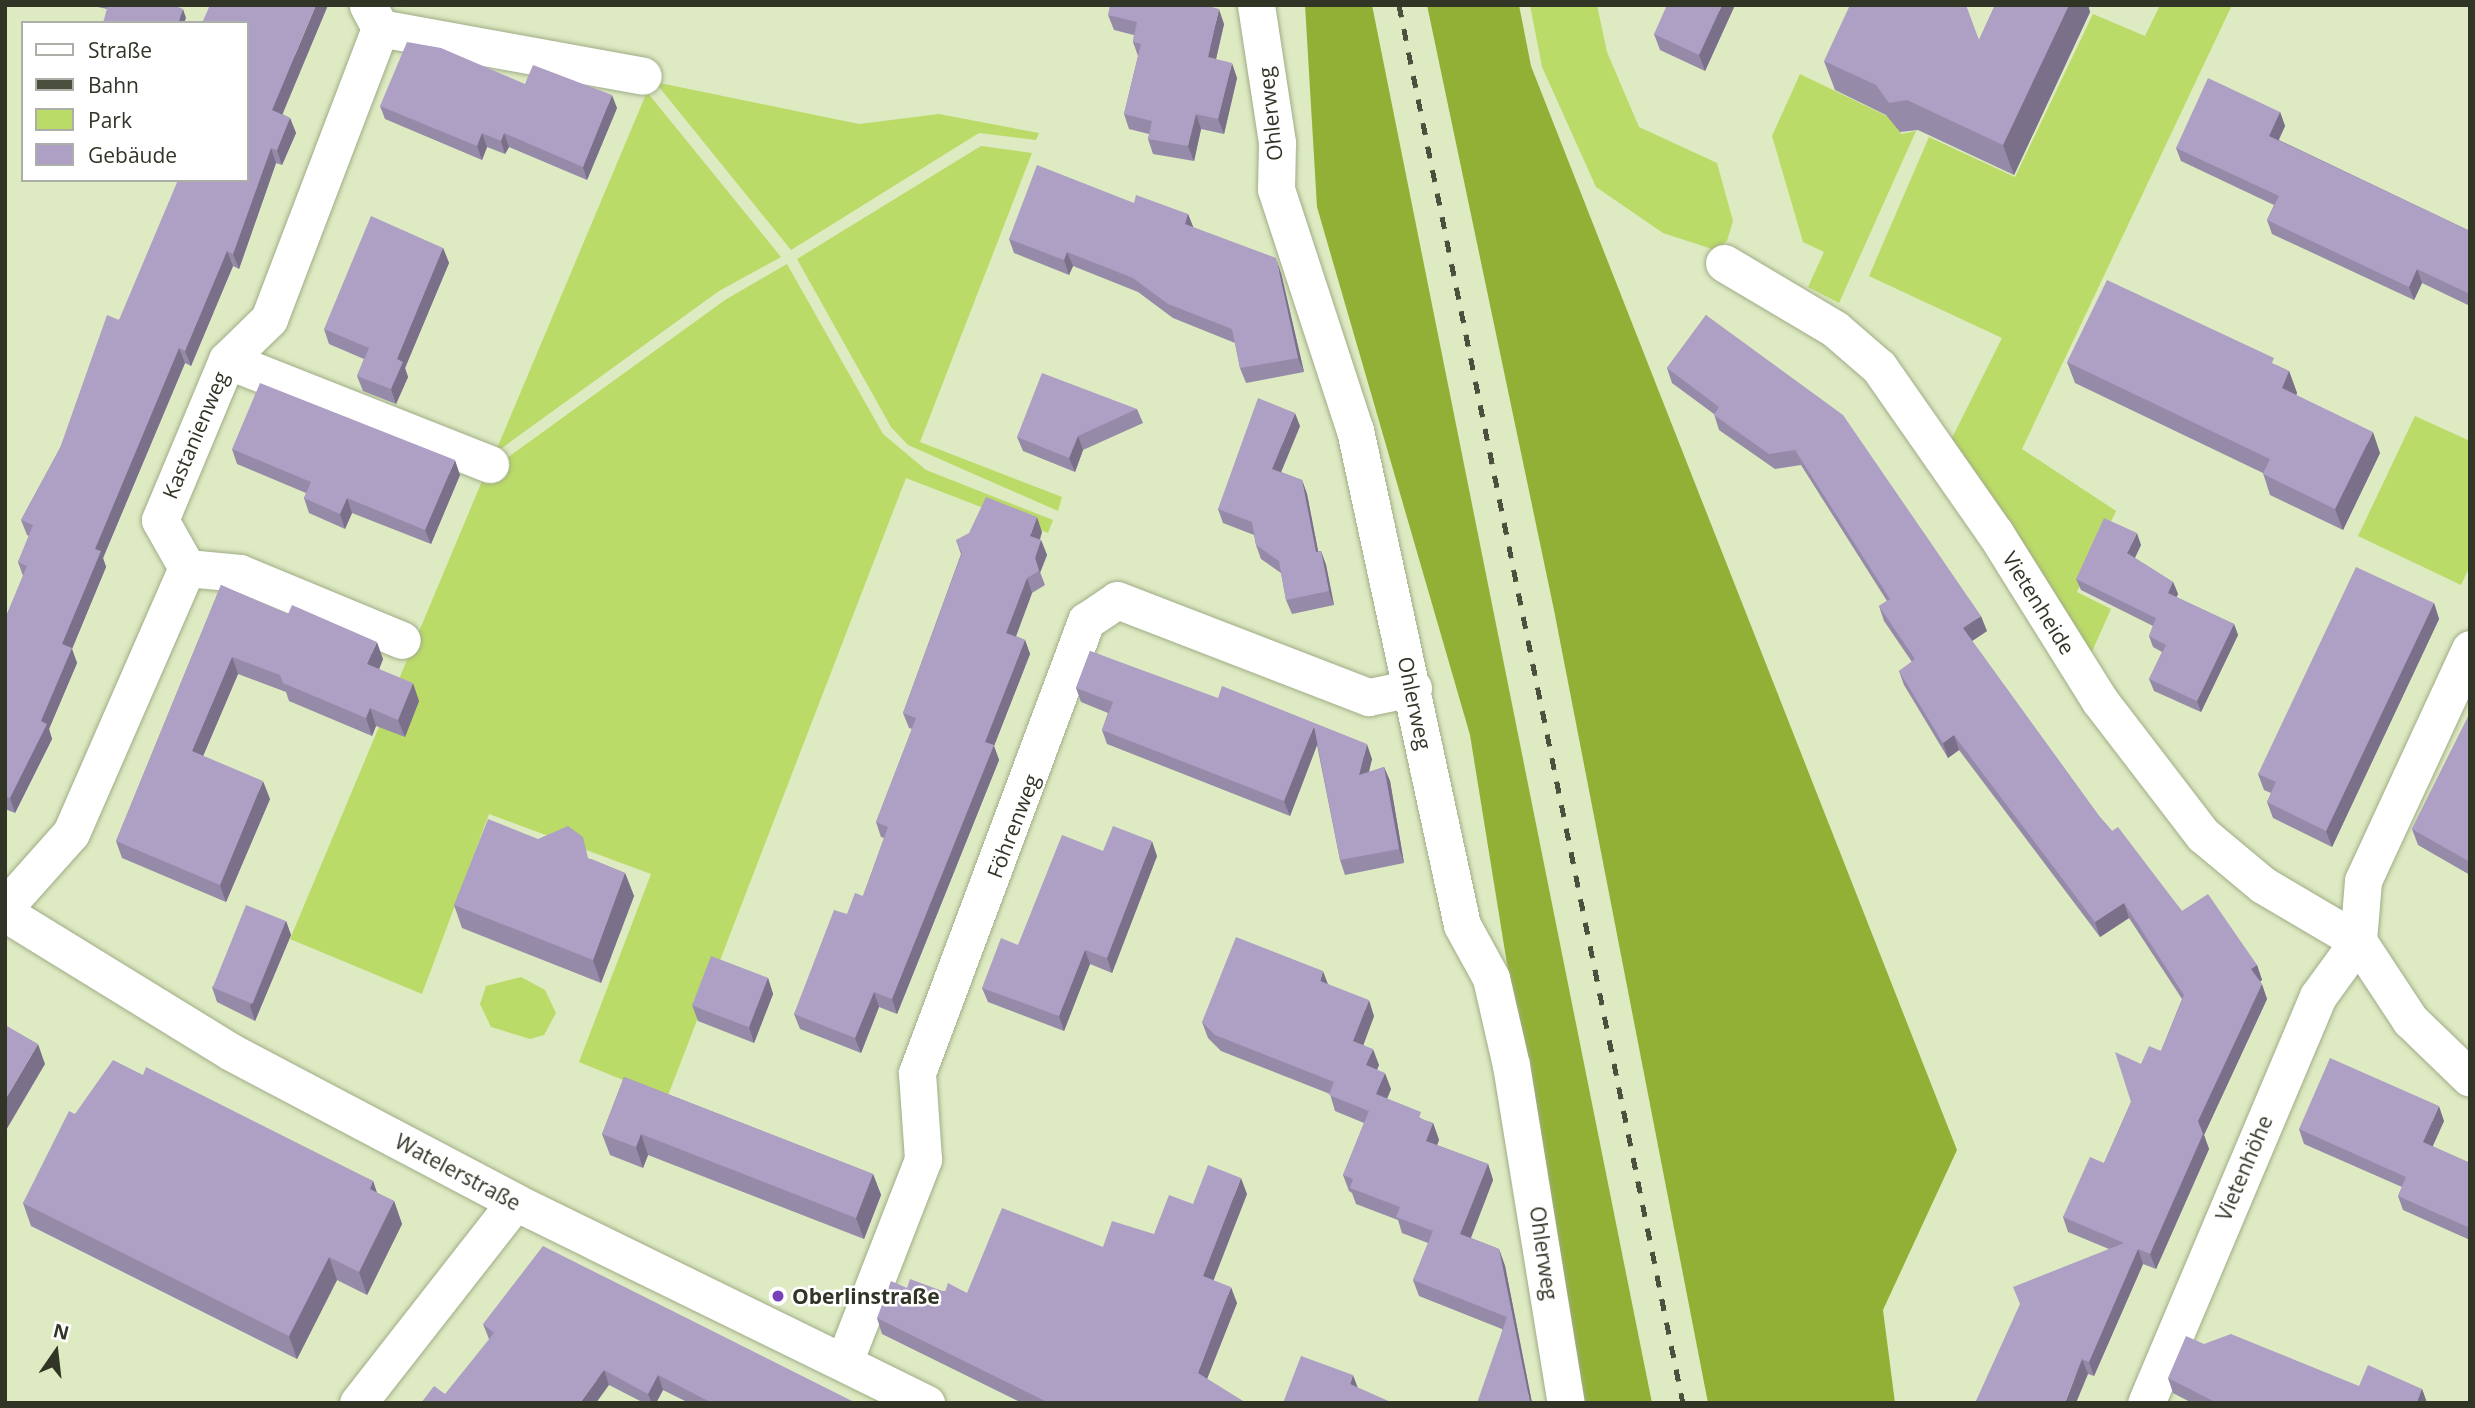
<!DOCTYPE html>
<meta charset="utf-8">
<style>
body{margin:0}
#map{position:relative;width:2475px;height:1408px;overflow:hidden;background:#ddeac2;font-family:"Open Sans",sans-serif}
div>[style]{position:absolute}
.green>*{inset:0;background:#bbdb68}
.forest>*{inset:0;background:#92b036}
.roads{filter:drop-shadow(0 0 2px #a0ac86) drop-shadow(0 0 2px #a0ac86)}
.minor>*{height:37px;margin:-18.5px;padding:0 18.5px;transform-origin:18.5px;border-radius:18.5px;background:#fff}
.rail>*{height:5px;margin-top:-2.5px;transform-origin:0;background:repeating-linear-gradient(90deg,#4a503d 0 12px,transparent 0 24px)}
.wall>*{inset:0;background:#968aa9}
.shaded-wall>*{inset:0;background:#7a708a}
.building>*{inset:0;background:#aea0c5;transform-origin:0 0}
.dots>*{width:19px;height:19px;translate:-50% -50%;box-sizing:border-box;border:4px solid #fff;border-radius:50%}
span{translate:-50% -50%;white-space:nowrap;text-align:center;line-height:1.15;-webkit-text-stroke:5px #fff;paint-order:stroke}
.street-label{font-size:21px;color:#303526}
.poi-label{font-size:21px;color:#303526;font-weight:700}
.left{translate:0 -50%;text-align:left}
.frame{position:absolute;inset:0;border:7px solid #303526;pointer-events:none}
.legend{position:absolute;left:21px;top:21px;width:228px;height:161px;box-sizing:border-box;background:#fff;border:2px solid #acaea8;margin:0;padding:9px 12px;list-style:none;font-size:21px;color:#303526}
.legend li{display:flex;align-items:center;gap:14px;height:35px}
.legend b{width:35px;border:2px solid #acaea8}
.north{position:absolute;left:21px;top:1317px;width:70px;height:70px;-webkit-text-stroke:5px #fff;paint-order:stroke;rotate:14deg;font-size:19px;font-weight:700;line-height:28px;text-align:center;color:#303526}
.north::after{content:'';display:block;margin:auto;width:24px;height:32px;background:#303526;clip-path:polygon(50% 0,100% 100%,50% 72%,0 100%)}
</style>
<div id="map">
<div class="green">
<i style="clip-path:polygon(1530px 5px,1597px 5px,1607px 52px,1639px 127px,1717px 163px,1733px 221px,1727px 241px,1715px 250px,1663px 233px,1596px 187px,1542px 67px)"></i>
<i style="clip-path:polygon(2160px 5px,2232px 5px,2022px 449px,2116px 511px,2077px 592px,2111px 609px,2090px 656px,1950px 442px,2002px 338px,1869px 276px,1929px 137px,2015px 177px,2093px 14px,2145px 36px)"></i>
<i style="clip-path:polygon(1800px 74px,1895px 120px,1901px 134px,1916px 131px,1839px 303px,1808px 287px,1824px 252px,1803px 242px,1772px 136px)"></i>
<i style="clip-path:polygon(655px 82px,859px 124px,939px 114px,1039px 133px,1036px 140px,979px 133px,791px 250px)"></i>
<i style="clip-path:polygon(647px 92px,781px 257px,719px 291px,495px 453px)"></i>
<i style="clip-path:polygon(981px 146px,1032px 153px,920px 442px,1062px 497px,1058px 511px,908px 445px,891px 427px,797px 259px)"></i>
<i style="clip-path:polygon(787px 264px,883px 434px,926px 470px,1053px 520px,1048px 533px,906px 478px,667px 1098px,579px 1062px,651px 874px,489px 814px,422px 994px,290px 939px,485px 474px,725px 300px)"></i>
<i style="clip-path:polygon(2415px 416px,2470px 441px,2470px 566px,2461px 585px,2358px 536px)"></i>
<i style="clip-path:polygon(521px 977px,545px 990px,556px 1013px,544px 1035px,530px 1039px,491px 1027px,480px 1004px,486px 986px)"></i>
</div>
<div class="forest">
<i style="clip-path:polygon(1305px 5px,1372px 5px,1652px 1403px,1578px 1403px,1470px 735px,1317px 207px)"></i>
<i style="clip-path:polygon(1427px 5px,1519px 5px,1531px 66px,1957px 1150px,1883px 1310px,1895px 1403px,1708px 1403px,1554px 610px)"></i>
</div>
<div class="roads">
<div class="minor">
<i style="left:1256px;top:5px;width:140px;rotate:81.3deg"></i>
<i style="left:1277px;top:143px;width:46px;rotate:91.2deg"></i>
<i style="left:1276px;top:189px;width:254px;rotate:71.9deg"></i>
<i style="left:1355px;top:430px;width:506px;rotate:77.8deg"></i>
<i style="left:1462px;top:925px;width:60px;rotate:61.3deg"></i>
<i style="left:1491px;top:978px;width:89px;rotate:77.1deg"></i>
<i style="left:1511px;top:1065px;width:342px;rotate:80.8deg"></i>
<i style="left:380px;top:28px;width:267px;rotate:10.3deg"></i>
<i style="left:1724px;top:263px;width:129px;rotate:30.7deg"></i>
<i style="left:1835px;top:329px;width:58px;rotate:40.8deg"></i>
<i style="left:1879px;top:367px;width:203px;rotate:55.1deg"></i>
<i style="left:1995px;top:533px;width:198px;rotate:58deg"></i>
<i style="left:2100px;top:701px;width:169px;rotate:52.5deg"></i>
<i style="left:2203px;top:835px;width:78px;rotate:39.8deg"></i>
<i style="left:2263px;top:885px;width:110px;rotate:30.5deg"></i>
<i style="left:2358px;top:941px;width:68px;rotate:126deg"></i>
<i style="left:2318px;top:996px;width:442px;rotate:112.9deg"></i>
<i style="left:227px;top:360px;width:283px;rotate:21.6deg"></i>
<i style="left:187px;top:568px;width:53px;rotate:5.4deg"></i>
<i style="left:240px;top:573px;width:175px;rotate:22.5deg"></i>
<i style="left:2470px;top:649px;width:255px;rotate:114.8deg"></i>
<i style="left:2363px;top:881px;width:60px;rotate:94.8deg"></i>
<i style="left:2358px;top:941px;width:95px;rotate:56.6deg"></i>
<i style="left:2410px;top:1020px;width:83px;rotate:44deg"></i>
<i style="left:5px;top:907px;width:99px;rotate:-48.3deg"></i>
<i style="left:71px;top:833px;width:289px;rotate:-66.4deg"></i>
<i style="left:187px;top:568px;width:55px;rotate:-119.4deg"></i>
<i style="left:160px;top:520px;width:173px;rotate:-67.3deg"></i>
<i style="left:227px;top:360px;width:59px;rotate:-44.3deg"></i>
<i style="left:269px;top:319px;width:311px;rotate:-69.1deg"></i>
<i style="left:380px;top:28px;width:26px;rotate:-118deg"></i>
<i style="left:5px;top:913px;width:265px;rotate:31.6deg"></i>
<i style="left:231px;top:1052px;width:321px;rotate:27.8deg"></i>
<i style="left:515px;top:1202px;width:458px;rotate:26.1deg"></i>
<i style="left:844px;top:1362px;width:218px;rotate:-68.7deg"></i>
<i style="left:923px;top:1159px;width:86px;rotate:-94deg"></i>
<i style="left:917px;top:1073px;width:483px;rotate:-69.5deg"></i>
<i style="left:1086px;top:621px;width:37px;rotate:-34deg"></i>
<i style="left:1117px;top:600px;width:270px;rotate:21.1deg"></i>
<i style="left:1369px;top:697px;width:45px;rotate:-11.6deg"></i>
<i style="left:358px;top:1403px;width:255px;rotate:-52deg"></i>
</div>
</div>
<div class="rail">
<i style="left:1399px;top:5px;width:1427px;rotate:78.52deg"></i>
</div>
<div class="wall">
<i style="clip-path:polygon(89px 5px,173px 5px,186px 18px,107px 9px)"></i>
<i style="clip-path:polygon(328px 5px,282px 114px,290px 118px,296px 133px,282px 165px,276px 163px,239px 269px,233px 266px,191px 366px,185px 363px,103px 558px,106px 567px,72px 649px,77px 663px,49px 729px,52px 739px,15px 813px,5px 809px,5px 619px,23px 576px,18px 562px,29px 536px,27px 535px,21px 520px,60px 448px,119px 320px)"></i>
<i style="clip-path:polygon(1735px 5px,1705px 71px,1660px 50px,1654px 34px)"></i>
<i style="clip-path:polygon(1995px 5px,2088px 5px,2090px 12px,2014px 175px,1918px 130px,1900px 132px,1886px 115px,1835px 90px,1824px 61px,1979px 40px)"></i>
<i style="clip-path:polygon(1108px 15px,1224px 24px,1216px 59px,1237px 78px,1224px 134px,1201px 129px,1194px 161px,1153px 154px,1148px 139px,1149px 134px,1129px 129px,1124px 114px,1138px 56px,1133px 42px,1134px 35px,1114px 30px)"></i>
<i style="clip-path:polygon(525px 84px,617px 108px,587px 180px,509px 147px,505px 154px,487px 147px,482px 160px,385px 119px,380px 106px)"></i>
<i style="clip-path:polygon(2280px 112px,2285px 126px,2279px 140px,2470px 231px,2470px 306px,2422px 283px,2414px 300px,2272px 234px,2267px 220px,2274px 205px,2181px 161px,2176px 148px)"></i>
<i style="clip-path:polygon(1134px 203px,1188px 214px,1193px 227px,1281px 273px,1304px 372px,1246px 383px,1240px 368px,1235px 343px,1173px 318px,1138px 292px,1073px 266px,1069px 275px,1014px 253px,1009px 239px)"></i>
<i style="clip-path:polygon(443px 248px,449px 263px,405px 368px,408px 377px,396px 404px,363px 391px,357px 376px,364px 359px,329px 344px,324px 329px)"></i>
<i style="clip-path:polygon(1706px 315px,1987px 631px,1972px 641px,2099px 816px,2182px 911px,2257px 965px,2262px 980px,2260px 981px,2267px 999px,2204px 1135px,2209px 1149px,2156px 1269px,2143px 1264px,2094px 1376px,2088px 1374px,1975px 1403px,2109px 1249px,2068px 1232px,2063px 1217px,2104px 1163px,2131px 1102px,2141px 1064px,2161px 1051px,2182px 999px,2129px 918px,2100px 937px,1959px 750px,1948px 758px,1904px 685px,1899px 671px,1912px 662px,1884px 621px,1879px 606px,1887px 601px,1801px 465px,1775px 469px,1719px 430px,1714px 414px,1672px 383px,1667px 368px)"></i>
<i style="clip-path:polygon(2067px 362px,2276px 365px,2289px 371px,2297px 393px,2296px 395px,2380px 453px,2343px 530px,2270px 495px,2263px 473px,2075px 383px)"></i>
<i style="clip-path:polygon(1137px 409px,1143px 423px,1083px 450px,1075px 472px,1023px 451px,1017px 437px)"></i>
<i style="clip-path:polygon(1300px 426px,1281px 472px,1302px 480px,1307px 494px,1318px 551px,1321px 551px,1326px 565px,1334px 605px,1292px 614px,1286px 600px,1281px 573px,1261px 559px,1256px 545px,1254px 535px,1223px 523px,1218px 509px)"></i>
<i style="clip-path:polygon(232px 449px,460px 475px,431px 544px,352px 513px,345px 529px,309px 513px,304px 498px,306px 493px,237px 464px)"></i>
<i style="clip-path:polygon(1042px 532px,1040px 540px,1041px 540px,1047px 555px,1040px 572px,1045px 585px,1032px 593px,1016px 636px,1025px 640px,1030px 654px,994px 746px,999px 760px,897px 1014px,879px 1007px,861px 1053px,800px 1029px,794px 1014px,847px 914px,863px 896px,884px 838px,881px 837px,876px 822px,912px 729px,909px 728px,903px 713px,961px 554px,956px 540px)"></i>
<i style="clip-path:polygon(2141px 545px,2135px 558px,2173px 582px,2178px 594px,2176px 597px,2234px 624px,2238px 635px,2201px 712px,2154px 691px,2149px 679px,2162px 652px,2153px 647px,2149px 636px,2153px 626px,2081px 590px,2076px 579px)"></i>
<i style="clip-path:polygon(221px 585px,383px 659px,379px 669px,419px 701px,405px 737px,376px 726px,372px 736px,289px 701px,286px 692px,238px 674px,203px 756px,270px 799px,226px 902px,122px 858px,116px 841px)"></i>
<i style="clip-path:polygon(2434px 603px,2439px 619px,2332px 847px,2273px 818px,2267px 802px,2271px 793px,2264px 790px,2258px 774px)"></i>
<i style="clip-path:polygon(1090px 651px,1372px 759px,1369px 772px,1384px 767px,1390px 781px,1404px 863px,1345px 875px,1340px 860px,1317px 745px,1290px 816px,1107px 744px,1102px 730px,1108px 713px,1081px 702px,1076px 688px)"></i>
<i style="clip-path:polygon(2470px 713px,2470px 875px,2418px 845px,2412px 829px)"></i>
<i style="clip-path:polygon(1103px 851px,1157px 856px,1112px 973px,1090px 964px,1064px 1031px,988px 1002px,982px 988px,1018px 945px)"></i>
<i style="clip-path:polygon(591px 859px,625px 873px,634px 896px,601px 983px,462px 928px,454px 905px)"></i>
<i style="clip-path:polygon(286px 921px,291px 935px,255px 1021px,217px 1002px,212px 987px)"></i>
<i style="clip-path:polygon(768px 978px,773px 994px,754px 1043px,698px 1021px,692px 1005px)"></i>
<i style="clip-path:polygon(1328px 984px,1374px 1016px,1363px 1045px,1379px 1065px,1377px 1069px,1391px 1089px,1387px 1099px,1424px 1120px,1433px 1123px,1439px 1140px,1437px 1145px,1488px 1164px,1493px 1180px,1471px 1238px,1499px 1249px,1505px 1266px,1532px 1403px,1502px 1329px,1419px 1296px,1413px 1280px,1428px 1243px,1402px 1233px,1398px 1220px,1356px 1204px,1352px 1193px,1349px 1191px,1343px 1175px,1364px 1123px,1335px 1111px,1330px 1094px,1221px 1051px,1208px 1038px,1202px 1022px)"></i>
<i style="clip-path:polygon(143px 1075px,373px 1181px,377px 1193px,394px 1201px,402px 1224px,367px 1295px,337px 1280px,297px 1359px,31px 1226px,23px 1203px,75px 1114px)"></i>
<i style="clip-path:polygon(624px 1077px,873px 1174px,881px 1195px,864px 1239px,648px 1155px,643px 1168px,610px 1155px,602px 1134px)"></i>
<i style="clip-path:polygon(2444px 1121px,2432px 1146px,2470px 1163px,2470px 1240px,2403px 1210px,2398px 1196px,2402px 1187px,2304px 1144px,2299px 1129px)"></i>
<i style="clip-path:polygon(1247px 1194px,1213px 1280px,1237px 1303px,1207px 1379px,1246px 1403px,1022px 1403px,882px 1334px,877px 1318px,907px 1288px,967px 1293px,1103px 1247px,1154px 1234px,1193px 1204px)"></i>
<i style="clip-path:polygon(483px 1324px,856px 1403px,689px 1403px,663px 1390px,656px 1403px,644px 1403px,609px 1385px,489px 1339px)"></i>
<i style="clip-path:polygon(2168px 1378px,2422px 1389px,2427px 1403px,2192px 1403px,2173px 1393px)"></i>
</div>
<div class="shaded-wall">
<i style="clip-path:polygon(316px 5px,328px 5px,278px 125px,272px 110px)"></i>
<i style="clip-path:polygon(1722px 5px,1735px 5px,1705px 71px,1699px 55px)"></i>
<i style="clip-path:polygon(2069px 5px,2088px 5px,2090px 12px,2014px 175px,2003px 145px)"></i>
<i style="clip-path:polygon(183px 9px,186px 18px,184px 23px,178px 23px)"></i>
<i style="clip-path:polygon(1219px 9px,1224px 24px,1213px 72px,1208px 57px)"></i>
<i style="clip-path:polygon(1232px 63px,1237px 78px,1224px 134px,1218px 119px)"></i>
<i style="clip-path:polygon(612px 95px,617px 108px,587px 180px,583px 167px)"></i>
<i style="clip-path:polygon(2280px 112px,2285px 126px,2274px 149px,2269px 136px)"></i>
<i style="clip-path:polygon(1196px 114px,1201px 129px,1194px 161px,1188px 146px)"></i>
<i style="clip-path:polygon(290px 118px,296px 133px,282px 165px,277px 150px)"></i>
<i style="clip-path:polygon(482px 133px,487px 147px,482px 160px,477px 146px)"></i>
<i style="clip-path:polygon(504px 133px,509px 147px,505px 154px,501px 141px)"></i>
<i style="clip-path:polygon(271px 148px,276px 163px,239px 269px,233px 254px)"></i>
<i style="clip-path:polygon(1188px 214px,1194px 229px,1185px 224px)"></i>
<i style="clip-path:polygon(443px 248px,449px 263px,405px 368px,408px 377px,396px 404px,391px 389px,397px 359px)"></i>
<i style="clip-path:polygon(227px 251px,233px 266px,191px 366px,185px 351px)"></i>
<i style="clip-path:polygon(1067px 252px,1073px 266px,1069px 275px,1064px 260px)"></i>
<i style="clip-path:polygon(1276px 258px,1281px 273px,1304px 372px,1298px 358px)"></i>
<i style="clip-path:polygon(2417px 269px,2422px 283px,2414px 300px,2409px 287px)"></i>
<i style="clip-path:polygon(179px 348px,185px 363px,103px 558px,106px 567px,72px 649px,77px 663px,49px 729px,52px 739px,15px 813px,10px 798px,41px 721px,62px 644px,95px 549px)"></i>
<i style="clip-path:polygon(2289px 371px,2297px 393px,2290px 409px,2282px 388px)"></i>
<i style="clip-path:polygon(1295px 413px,1300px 426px,1277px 482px,1272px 469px)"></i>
<i style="clip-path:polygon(2373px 432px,2380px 453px,2343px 530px,2335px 509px)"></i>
<i style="clip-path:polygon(1078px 436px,1083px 450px,1075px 472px,1069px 458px)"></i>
<i style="clip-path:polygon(455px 460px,460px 475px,431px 544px,425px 530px)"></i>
<i style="clip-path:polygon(1302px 480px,1307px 494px,1321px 566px,1316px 552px)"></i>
<i style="clip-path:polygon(347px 498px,352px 513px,345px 529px,340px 514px)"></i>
<i style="clip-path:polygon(1037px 517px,1042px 532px,1035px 551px,1030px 536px)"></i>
<i style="clip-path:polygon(2137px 533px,2141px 545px,2131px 565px,2127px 553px)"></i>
<i style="clip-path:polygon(1041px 540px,1047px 555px,1040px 573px,1035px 558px)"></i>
<i style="clip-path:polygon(1321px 551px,1326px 565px,1334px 605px,1329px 591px)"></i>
<i style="clip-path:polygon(1027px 578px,1032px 593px,1012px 647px,1006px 633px)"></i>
<i style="clip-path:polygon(2173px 582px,2178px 594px,2173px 605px,2168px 593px)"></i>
<i style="clip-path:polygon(2434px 603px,2439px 619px,2332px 847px,2326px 831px)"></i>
<i style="clip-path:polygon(1981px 616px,1987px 631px,1969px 643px,1963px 628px)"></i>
<i style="clip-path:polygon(2234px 624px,2238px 635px,2201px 712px,2197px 701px)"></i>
<i style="clip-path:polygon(1025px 640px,1030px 654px,994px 746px,999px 760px,897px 1014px,892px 999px,985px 742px)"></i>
<i style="clip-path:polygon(377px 642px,383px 659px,374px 682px,367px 664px)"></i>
<i style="clip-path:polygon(232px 657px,238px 674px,198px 768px,192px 751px)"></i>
<i style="clip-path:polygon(413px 683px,419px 701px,405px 737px,398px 720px)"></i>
<i style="clip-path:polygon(370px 708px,376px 726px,372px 736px,366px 718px)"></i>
<i style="clip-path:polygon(1314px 726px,1319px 740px,1290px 816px,1284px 801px)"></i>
<i style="clip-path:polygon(1954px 735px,1959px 750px,1948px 758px,1943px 743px)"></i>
<i style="clip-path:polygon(1367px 744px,1372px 759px,1364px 790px,1359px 775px)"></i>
<i style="clip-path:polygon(1384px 767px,1390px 781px,1404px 863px,1399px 849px)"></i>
<i style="clip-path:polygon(263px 781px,270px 799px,226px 902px,220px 885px)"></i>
<i style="clip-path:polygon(1152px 841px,1157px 856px,1112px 973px,1107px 958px)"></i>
<i style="clip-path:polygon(625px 873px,634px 896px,601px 983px,593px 960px)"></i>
<i style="clip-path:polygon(2124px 903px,2129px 918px,2100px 937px,2095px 922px)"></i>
<i style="clip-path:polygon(286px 921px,291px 935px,255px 1021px,250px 1006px)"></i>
<i style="clip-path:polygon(1085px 950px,1090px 964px,1064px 1031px,1059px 1016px)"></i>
<i style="clip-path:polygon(2257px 965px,2262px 980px,2257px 984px,2251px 969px)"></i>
<i style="clip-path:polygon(1323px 971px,1329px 987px,1320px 981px)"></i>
<i style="clip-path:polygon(768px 978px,773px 994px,754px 1043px,749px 1027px)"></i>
<i style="clip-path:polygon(2262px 984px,2267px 999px,2204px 1135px,2209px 1149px,2156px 1269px,2150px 1254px,2198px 1121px)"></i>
<i style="clip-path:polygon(874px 992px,879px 1007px,861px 1053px,855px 1038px)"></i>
<i style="clip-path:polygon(1369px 1000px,1374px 1016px,1359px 1057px,1353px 1041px)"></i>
<i style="clip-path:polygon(38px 1044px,45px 1064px,5px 1132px,5px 1100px)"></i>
<i style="clip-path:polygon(1373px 1049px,1379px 1065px,1372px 1081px,1366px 1065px)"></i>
<i style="clip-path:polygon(1385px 1073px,1391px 1089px,1382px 1110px,1376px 1094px)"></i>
<i style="clip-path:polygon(2439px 1106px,2444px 1121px,2428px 1157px,2423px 1142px)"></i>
<i style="clip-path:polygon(1433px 1123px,1439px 1140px,1432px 1158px,1426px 1141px)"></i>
<i style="clip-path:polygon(641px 1134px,648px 1155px,643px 1168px,636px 1147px)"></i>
<i style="clip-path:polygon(1488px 1164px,1493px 1180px,1466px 1250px,1460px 1234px)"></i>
<i style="clip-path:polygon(873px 1174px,881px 1195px,864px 1239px,856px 1218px)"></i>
<i style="clip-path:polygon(1241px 1178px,1247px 1194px,1209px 1292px,1203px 1276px)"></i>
<i style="clip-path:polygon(373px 1181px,381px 1205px,370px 1189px)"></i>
<i style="clip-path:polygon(394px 1201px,402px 1224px,367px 1295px,359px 1272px)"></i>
<i style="clip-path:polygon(1499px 1249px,1505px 1266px,1532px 1403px,1530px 1403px)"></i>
<i style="clip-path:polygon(2138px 1249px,2143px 1264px,2094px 1376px,2089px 1362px)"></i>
<i style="clip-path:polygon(329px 1257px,337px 1280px,297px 1359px,289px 1336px)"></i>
<i style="clip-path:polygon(1231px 1287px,1237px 1303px,1203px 1389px,1198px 1373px)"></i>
<i style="clip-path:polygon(2082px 1359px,2088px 1374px,2076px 1403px,2065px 1403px)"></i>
<i style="clip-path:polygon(604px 1370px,609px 1385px,596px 1403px,580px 1403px)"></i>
<i style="clip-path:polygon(658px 1375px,663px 1390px,656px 1403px,652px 1403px,648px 1394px)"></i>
<i style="clip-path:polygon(1353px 1375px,1359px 1391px,1350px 1384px)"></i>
<i style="clip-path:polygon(2422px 1389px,2427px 1403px,2417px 1403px,2417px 1402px)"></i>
</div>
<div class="building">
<i style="clip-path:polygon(108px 5px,173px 5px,183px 9px,178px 23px,103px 23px)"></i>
<i style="clip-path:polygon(210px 5px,316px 5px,272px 110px,290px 118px,277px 150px,271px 148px,233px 254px,227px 251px,185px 351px,179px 348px,95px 549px,101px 551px,62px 644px,72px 648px,41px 721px,47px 724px,10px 798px,5px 796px,5px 619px,27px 566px,18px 562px,33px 525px,21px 520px,60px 448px,107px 315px,119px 320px,178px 180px,247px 180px,247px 23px,202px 23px)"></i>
<i style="clip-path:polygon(1110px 5px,1205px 5px,1219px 9px,1208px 57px,1232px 63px,1218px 119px,1196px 114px,1188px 146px,1148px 139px,1152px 121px,1124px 114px,1141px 44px,1133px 42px,1137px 22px,1108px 15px)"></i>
<i style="clip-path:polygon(1667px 5px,1722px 5px,1699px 55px,1654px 34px)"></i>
<i style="clip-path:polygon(1850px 5px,1966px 5px,1979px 40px,1995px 5px,2069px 5px,2003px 145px,1907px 100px,1889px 103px,1876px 85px,1824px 61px)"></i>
<i style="clip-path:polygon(407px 42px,441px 48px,525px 84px,533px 65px,612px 95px,583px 167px,504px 133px,501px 141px,482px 133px,477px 146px,380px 106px)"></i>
<i style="clip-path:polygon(2208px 78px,2280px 112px,2269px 136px,2470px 231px,2470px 294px,2417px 269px,2409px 287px,2267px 220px,2279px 196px,2176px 148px)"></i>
<i style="clip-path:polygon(1037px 165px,1134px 203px,1136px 195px,1188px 214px,1185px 224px,1276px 258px,1298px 358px,1240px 368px,1232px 329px,1168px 304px,1133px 278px,1067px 252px,1064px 260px,1009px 239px)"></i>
<i style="clip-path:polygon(371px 216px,443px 248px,397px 359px,403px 362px,391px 389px,357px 376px,369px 348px,324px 329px)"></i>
<i style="clip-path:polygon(2107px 280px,2274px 358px,2272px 363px,2289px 371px,2282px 388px,2373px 432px,2335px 509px,2263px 474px,2270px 459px,2067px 362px)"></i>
<i style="clip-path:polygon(1706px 315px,1843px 415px,1981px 616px,1963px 628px,2099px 816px,2112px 831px,2118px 827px,2182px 911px,2208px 894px,2257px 965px,2251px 969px,2262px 984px,2198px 1121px,2203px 1134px,2150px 1254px,2138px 1249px,2089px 1362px,2082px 1359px,2065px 1403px,1975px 1403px,2020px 1304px,2013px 1287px,2124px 1243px,2063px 1217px,2090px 1157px,2104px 1163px,2131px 1102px,2115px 1052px,2141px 1064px,2149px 1046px,2161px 1051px,2184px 995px,2124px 903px,2095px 922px,1954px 735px,1943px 743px,1899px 671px,1915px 659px,1879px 606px,1890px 599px,1795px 450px,1769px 454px,1714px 415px,1719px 407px,1667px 368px)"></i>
<i style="clip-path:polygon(1042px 373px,1137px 409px,1078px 436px,1069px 458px,1017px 437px)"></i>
<i style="clip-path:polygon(260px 383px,455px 460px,425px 530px,347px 498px,340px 514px,304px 498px,311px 482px,232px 449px)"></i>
<i style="clip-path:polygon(1258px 398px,1295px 413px,1272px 469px,1302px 480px,1316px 552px,1321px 551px,1329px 591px,1286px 600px,1279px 561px,1256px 545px,1252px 522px,1218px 509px)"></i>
<i style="clip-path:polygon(986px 497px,1037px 517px,1030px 536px,1041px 540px,1035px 558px,1039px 571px,1027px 578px,1006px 633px,1025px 640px,985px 742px,994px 745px,892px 999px,874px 992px,855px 1038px,794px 1014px,834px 910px,847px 914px,855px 893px,863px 896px,888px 827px,876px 822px,916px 718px,903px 713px,962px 553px,956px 540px,969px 533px)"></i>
<i style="clip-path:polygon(2104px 518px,2137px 533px,2127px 553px,2173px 582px,2168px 593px,2234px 624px,2197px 701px,2149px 679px,2166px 645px,2149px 636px,2156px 618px,2076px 579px)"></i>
<i style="clip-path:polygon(2356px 567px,2434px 603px,2326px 831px,2267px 802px,2276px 782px,2258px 774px)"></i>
<i style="clip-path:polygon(221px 585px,288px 614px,292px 605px,377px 642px,367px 664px,413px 683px,398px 720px,370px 708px,366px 718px,283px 683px,280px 675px,232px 657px,192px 751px,263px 781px,220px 885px,116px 841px)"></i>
<i style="clip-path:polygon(1090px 651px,1218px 698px,1222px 686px,1367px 744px,1359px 775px,1384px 767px,1399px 849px,1340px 860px,1314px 726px,1284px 801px,1102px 730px,1113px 702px,1076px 688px)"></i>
<i style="clip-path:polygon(2470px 713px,2470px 862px,2412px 829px)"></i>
<i style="clip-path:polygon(488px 819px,538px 839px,568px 826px,583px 837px,588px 858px,625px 873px,593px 960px,454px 905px)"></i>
<i style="clip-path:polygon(1113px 826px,1152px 841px,1107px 958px,1085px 950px,1059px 1016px,982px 988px,1001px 938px,1018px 945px,1062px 835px,1103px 851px)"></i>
<i style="left:246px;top:905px;width:43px;height:89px;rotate:22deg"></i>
<i style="clip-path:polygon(1236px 937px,1323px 971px,1320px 981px,1369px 1000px,1353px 1041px,1373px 1049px,1366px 1065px,1385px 1073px,1376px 1094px,1421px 1112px,1419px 1118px,1433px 1123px,1426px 1141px,1488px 1164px,1460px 1234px,1499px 1249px,1530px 1403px,1477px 1403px,1507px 1317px,1413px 1280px,1433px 1231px,1396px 1217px,1400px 1207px,1350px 1188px,1353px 1179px,1343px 1175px,1369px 1111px,1329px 1095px,1334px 1082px,1215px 1035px,1202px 1022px)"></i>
<i style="left:711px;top:956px;width:61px;height:53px;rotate:21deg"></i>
<i style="clip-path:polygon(5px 1025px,38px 1044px,5px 1100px)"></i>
<i style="clip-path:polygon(2330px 1058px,2439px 1106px,2423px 1142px,2470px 1163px,2470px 1228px,2398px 1196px,2406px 1177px,2299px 1129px)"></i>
<i style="clip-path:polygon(113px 1060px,143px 1075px,146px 1067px,373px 1181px,370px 1189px,394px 1201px,359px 1272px,329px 1257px,289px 1336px,23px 1203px,69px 1111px,75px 1114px)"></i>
<i style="clip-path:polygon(624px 1077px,873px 1174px,856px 1218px,641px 1134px,636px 1147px,602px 1134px)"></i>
<i style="clip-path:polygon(1208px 1165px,1241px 1178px,1203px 1276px,1231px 1287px,1198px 1373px,1246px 1403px,1049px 1403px,877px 1318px,891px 1281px,907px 1288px,910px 1279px,945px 1292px,948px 1283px,967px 1293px,1002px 1208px,1103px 1247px,1112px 1221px,1154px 1234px,1169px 1195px,1193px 1204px)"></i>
<i style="clip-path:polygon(543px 1246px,856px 1403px,712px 1403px,658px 1375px,648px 1394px,604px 1370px,580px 1403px,421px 1403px,434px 1386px,445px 1394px,494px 1333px,483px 1324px)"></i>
<i style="clip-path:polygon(2231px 1334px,2359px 1386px,2368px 1365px,2422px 1389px,2417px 1402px,2419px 1403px,2217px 1403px,2168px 1378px,2186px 1336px,2204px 1344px)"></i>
<i style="clip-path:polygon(1301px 1356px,1353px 1375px,1350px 1384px,1393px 1403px,1283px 1403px)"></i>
</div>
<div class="dots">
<i style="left:778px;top:1296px;background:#7941b7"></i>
</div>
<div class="street-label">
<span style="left:1270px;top:114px;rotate:-96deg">Ohlerweg</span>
<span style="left:195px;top:435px;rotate:-67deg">Kastanienweg</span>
<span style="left:2039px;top:603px;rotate:58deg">Vietenheide</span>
<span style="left:1415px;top:703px;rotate:78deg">Ohlerweg</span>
<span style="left:1013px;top:826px;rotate:-69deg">Föhrenweg</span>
<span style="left:2244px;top:1168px;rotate:-67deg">Vietenhöhe</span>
<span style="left:458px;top:1172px;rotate:28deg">Watelerstraße</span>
<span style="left:1544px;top:1253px;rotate:82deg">Ohlerweg</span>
</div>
<div class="poi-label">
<span class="left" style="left:792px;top:1296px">Oberlinstraße</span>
</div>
<div class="frame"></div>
<ul class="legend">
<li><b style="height:9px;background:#fff"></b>Straße</li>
<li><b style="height:9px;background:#4a503d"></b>Bahn</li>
<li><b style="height:19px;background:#bbdb68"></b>Park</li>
<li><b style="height:19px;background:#aea0c5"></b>Gebäude</li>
</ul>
<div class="north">N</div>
</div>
